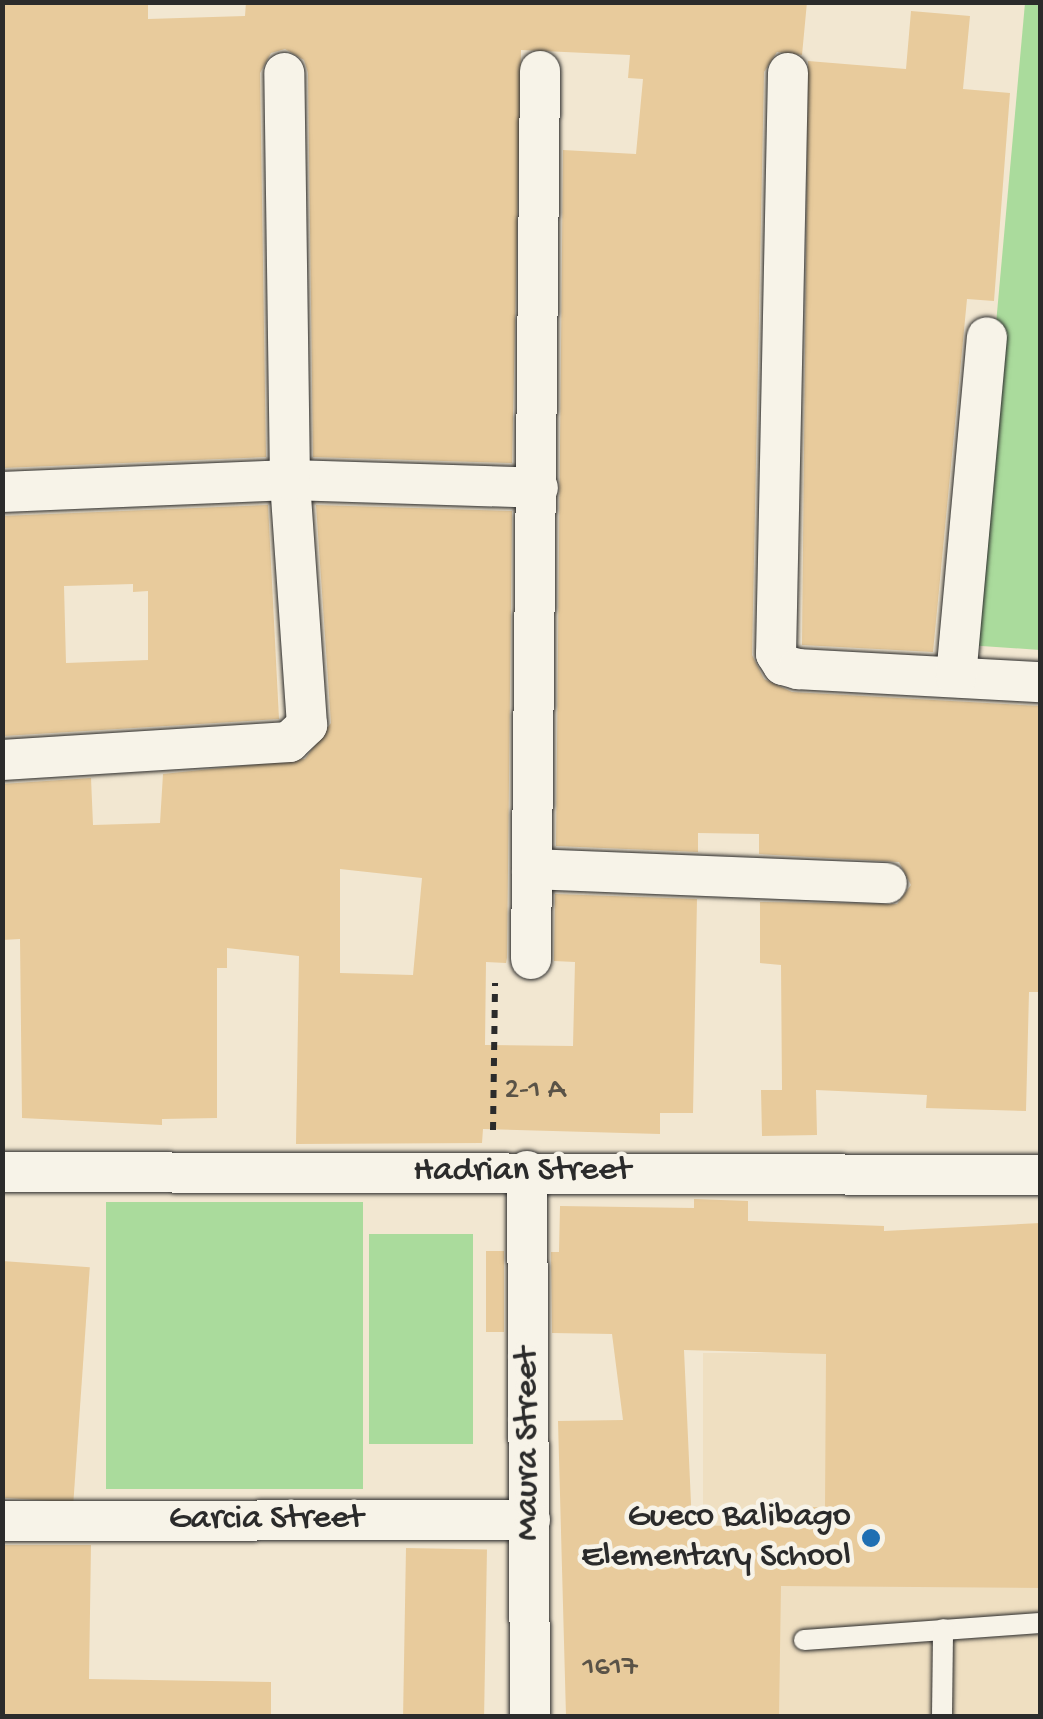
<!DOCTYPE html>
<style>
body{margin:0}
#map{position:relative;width:1043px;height:1719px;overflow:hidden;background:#f2e7d1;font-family:"Gochi Hand",sans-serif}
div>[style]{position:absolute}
.built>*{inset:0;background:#efdfc1;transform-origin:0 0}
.green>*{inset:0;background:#aadb9c;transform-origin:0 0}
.building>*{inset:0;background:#e8cb9c;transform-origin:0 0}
.path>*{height:6px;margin-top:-3px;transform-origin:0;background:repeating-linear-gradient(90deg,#2b2b2b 0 8px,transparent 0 16px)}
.roads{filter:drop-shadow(0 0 2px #2b2b2b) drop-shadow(0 0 2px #2b2b2b)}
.service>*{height:20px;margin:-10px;padding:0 10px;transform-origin:10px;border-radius:10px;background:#f7f3e8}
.minor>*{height:40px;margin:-20px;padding:0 20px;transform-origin:20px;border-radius:20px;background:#f7f3e8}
.dots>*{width:28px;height:28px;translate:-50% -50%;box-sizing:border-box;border:5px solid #f7f3e8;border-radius:50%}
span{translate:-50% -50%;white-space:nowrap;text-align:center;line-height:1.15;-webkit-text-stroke:9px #f7f3e8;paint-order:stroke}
.number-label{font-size:30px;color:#5a5347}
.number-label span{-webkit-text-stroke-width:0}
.street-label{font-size:35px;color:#2b2b2b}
.poi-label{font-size:35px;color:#2b2b2b}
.right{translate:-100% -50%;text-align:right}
.frame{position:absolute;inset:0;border:5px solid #2b2b2b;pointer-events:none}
</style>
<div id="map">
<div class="built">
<i style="left:1040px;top:1353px;width:363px;height:337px;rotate:90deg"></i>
</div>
<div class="green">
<i style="clip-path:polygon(1025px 3px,1040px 3px,1040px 650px,967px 645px)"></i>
<i style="left:363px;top:1202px;width:287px;height:257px;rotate:90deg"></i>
<i style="left:369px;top:1234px;width:104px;height:210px"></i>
</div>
<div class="building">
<i style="clip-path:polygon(2px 2px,148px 2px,148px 19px,245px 16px,246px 2px,807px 2px,802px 55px,777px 52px,764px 72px,752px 655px,764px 679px,792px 692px,1040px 706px,1040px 992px,1029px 992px,1026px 1111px,926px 1108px,927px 1095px,816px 1090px,817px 1135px,762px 1136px,761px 1090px,782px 1090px,781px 965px,760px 963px,760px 902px,897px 904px,911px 885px,899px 862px,759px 854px,759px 834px,698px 833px,698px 852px,556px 846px,563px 150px,636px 154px,643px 79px,628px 78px,630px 55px,521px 50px,512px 463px,313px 457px,308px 73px,304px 60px,285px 49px,271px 53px,260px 73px,266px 457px,2px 468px)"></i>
<i style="clip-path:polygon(911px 11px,970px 16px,963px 89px,1010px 93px,994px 301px,967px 299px,933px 652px,802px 645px,808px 61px,906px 69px)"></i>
<i style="clip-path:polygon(evenodd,268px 505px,279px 719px,3px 736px,2px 516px,268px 505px,133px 584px,133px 592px,148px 591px,148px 660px,66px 663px,64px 586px,133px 584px)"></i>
<i style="clip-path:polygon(evenodd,316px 505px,512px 511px,507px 958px,506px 963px,486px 962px,485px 1045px,573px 1046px,575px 962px,554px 961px,555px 894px,697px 899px,693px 1113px,660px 1113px,660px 1134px,483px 1129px,482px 1143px,296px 1144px,299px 956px,227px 948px,227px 968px,217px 968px,217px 1118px,162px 1119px,162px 1125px,22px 1118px,20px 939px,2px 940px,2px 784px,91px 778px,93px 825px,160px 823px,163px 774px,305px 759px,331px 723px,316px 505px,340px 869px,422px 878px,413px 975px,340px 973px,340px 869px)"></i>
<i style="clip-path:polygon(evenodd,694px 1199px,748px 1201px,748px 1221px,884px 1226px,884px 1231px,1040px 1223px,1040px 1588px,781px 1586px,779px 1716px,566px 1716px,558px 1421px,623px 1420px,612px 1334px,552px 1333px,551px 1252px,559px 1252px,560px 1206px,694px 1208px,694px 1199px,684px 1350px,826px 1354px,825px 1507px,805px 1507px,805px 1528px,692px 1525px,684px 1350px)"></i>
<i style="left:486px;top:1251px;width:18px;height:81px"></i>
<i style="left:2px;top:1261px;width:88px;height:236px;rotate:4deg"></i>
<i style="clip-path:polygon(2px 1545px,91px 1545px,89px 1679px,271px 1682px,271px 1716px,2px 1716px)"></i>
<i style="left:406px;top:1548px;width:81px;height:168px;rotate:1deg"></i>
</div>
<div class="path">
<i style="left:493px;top:1130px;width:147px;rotate:-89.2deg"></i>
</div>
<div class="roads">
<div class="service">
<i style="left:804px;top:1640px;width:237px;rotate:-4.1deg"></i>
<i style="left:942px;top:1716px;width:87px;rotate:-89.3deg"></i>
</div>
<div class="minor">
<i style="left:788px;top:73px;width:581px;rotate:91.18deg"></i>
<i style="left:776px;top:654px;width:13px;rotate:58deg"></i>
<i style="left:783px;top:665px;width:16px;rotate:15deg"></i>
<i style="left:798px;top:669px;width:242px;rotate:3.1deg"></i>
<i style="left:2px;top:492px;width:288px;rotate:-2.4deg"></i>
<i style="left:290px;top:480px;width:248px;rotate:1.8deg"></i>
<i style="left:956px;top:677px;width:341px;rotate:-84.8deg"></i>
<i style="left:2px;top:760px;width:288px;rotate:-3.6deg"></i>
<i style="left:289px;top:742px;width:25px;rotate:-43deg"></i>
<i style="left:307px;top:725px;width:246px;rotate:-94deg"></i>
<i style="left:290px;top:480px;width:407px;rotate:-90.8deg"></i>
<i style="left:532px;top:869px;width:355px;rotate:2.3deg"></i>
<i style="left:531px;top:959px;width:888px;rotate:-89.42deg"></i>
<i style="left:527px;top:1171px;width:545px;rotate:89.68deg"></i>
<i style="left:2px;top:1172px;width:1038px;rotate:0.17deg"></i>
<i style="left:2px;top:1521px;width:528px;rotate:-0.11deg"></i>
</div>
</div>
<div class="dots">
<i style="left:871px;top:1538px;background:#1f6fb2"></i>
</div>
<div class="number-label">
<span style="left:535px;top:1092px">2-1 A</span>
<span style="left:610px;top:1669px">1617</span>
</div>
<div class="street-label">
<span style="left:522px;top:1172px">Hadrian Street</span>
<span style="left:529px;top:1444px;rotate:-90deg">Maura Street</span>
<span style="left:266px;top:1520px">Garcia Street</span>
</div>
<div class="poi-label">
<span class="right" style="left:851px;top:1538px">Gueco Balibago<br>Elementary School</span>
</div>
<div class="frame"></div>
</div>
